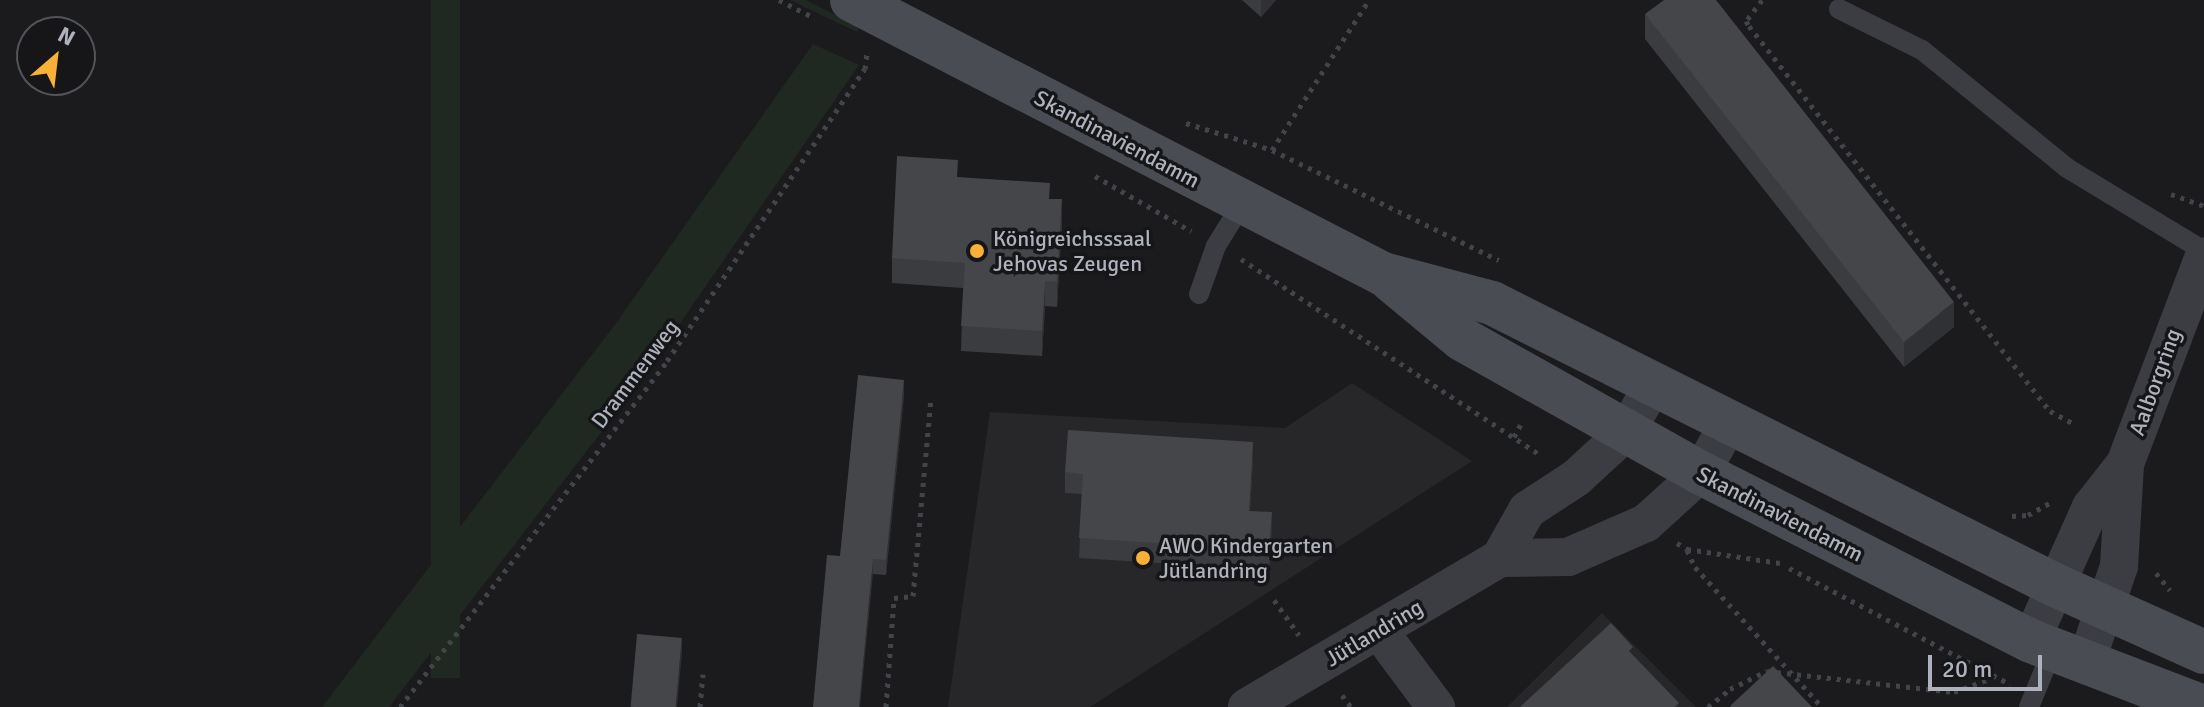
<!DOCTYPE html>
<meta charset="utf-8">
<style>
body{margin:0}
#map{position:relative;width:2204px;height:707px;overflow:hidden;background:#1b1b1d;font-family:Signika,sans-serif}
div>[style]{position:absolute}
.built>*{inset:0;background:#27272a}
.green>*{inset:0;background:#202921;transform-origin:0 0}
.path>*{height:5px;margin-top:-2.5px;transform-origin:0;background:repeating-linear-gradient(90deg,#414449 0 4px,transparent 0 10px)}
.lane>*{height:20px;margin:-10px;padding:0 10px;transform-origin:10px;border-radius:10px;background:#3b3d42}
.street>*{height:38px;margin:-19px;padding:0 19px;transform-origin:19px;border-radius:19px;background:#3b3d42}
.secondary>*{height:44px;margin:-22px;padding:0 22px;transform-origin:22px;border-radius:22px;background:#494c52}
.wall>*{inset:0;background:#3b3c40}
.shaded-wall>*{inset:0;background:#303134}
.building>*{inset:0;background:#45464a;transform-origin:0 0}
.dots>*{width:22px;height:22px;translate:-50% -50%;box-sizing:border-box;border:4px solid #161618;border-radius:50%}
span{translate:-50% -50%;white-space:nowrap;text-align:center;line-height:1.15;-webkit-text-stroke:7px #161618;paint-order:stroke}
.street-label{font-size:22px;color:#adb2bd}
.poi-label{font-size:22px;color:#adb2bd}
.left{translate:0 -50%;text-align:left}
.north{position:absolute;left:16px;top:16px;width:80px;height:80px;box-sizing:border-box;background:#161618;border:2px solid #52545a;border-radius:50%;rotate:28deg;font-size:22px;font-weight:700;line-height:32px;text-align:center;color:#adb2bd}
.north::after{content:'';display:block;margin:auto;width:28px;height:36px;background:#f9b037;clip-path:polygon(50% 0,100% 100%,50% 72%,0 100%)}
.scale{position:absolute;left:1928px;top:655px;width:114px;height:36px;box-sizing:border-box;border:4px solid #adb2bd;border-top:0;padding-left:10px;font-size:24px;line-height:28px;white-space:nowrap;color:#adb2bd;-webkit-text-stroke:6px #161618;paint-order:stroke}
</style>
<div id="map">
<div class="built">
<i style="clip-path:polygon(1352px 383px,1472px 461px,1090px 707px,948px 707px,990px 412px,1285px 428px)"></i>
<i style="clip-path:polygon(1602px 613px,1696px 707px,1507px 707px)"></i>
</div>
<div class="green">
<i style="left:431px;top:0;width:29px;height:678px"></i>
<i style="clip-path:polygon(790px 0,806px 0,859px 27px,857px 32px)"></i>
<i style="clip-path:polygon(813px 44px,859px 65px,633px 391px,389px 707px,322px 707px,614px 326px)"></i>
</div>
<div class="path">
<i style="left:779px;top:0;width:40px;rotate:26.6deg"></i>
<i style="left:1762px;top:0;width:26px;rotate:127deg"></i>
<i style="left:1746px;top:21px;width:6px;rotate:59deg"></i>
<i style="left:1749px;top:26px;width:489px;rotate:52deg"></i>
<i style="left:2050px;top:411px;width:27px;rotate:28deg"></i>
<i style="left:1186px;top:123px;width:90px;rotate:17.4deg"></i>
<i style="left:1272px;top:150px;width:252px;rotate:25.9deg"></i>
<i style="left:1272px;top:150px;width:179px;rotate:-57.1deg"></i>
<i style="left:1095px;top:176px;width:111px;rotate:29.8deg"></i>
<i style="left:2171px;top:194px;width:35px;rotate:20deg"></i>
<i style="left:1241px;top:259px;width:358px;rotate:33.2deg"></i>
<i style="left:1514px;top:437px;width:19px;rotate:-62deg"></i>
<i style="left:2012px;top:516px;width:16px;rotate:-4deg"></i>
<i style="left:2028px;top:515px;width:26px;rotate:-29deg"></i>
<i style="left:1677px;top:543px;width:12px;rotate:31deg"></i>
<i style="left:1687px;top:549px;width:94px;rotate:8.6deg"></i>
<i style="left:1687px;top:550px;width:19px;rotate:65deg"></i>
<i style="left:1695px;top:567px;width:189px;rotate:47.8deg"></i>
<i style="left:1789px;top:568px;width:250px;rotate:27.7deg"></i>
<i style="left:2156px;top:573px;width:22px;rotate:51deg"></i>
<i style="left:1274px;top:600px;width:43px;rotate:54.5deg"></i>
<i style="left:1342px;top:695px;width:15px;rotate:53deg"></i>
<i style="left:400px;top:707px;width:437px;rotate:-52.3deg"></i>
<i style="left:667px;top:361px;width:353px;rotate:-55.9deg"></i>
<i style="left:865px;top:69px;width:17px;rotate:-83deg"></i>
<i style="left:700px;top:707px;width:33px;rotate:-85deg"></i>
<i style="left:886px;top:707px;width:109px;rotate:-85.8deg"></i>
<i style="left:894px;top:598px;width:19px;rotate:-6deg"></i>
<i style="left:913px;top:596px;width:198px;rotate:-84.8deg"></i>
<i style="left:1708px;top:707px;width:28px;rotate:-39deg"></i>
<i style="left:1730px;top:689px;width:41px;rotate:-25.9deg"></i>
<i style="left:1767px;top:671px;width:188px;rotate:6.4deg"></i>
<i style="left:1954px;top:692px;width:40px;rotate:-20.2deg"></i>
</div>
<div class="lane">
<i style="left:1839px;top:9px;width:93px;rotate:26.3deg"></i>
<i style="left:1922px;top:50px;width:187px;rotate:39.1deg"></i>
<i style="left:2067px;top:168px;width:160px;rotate:31.2deg"></i>
<i style="left:1199px;top:294px;width:51px;rotate:-70.5deg"></i>
<i style="left:1216px;top:246px;width:49px;rotate:-58.2deg"></i>
<i style="left:2029px;top:707px;width:61px;rotate:-67.7deg"></i>
</div>
<div class="street">
<i style="left:1500px;top:558px;width:68px;rotate:-0.8deg"></i>
<i style="left:1568px;top:557px;width:85px;rotate:-23.6deg"></i>
<i style="left:1646px;top:523px;width:74px;rotate:-42.3deg"></i>
<i style="left:1701px;top:473px;width:56px;rotate:-61.1deg"></i>
<i style="left:1380px;top:632px;width:94px;rotate:53.3deg"></i>
<i style="left:2031px;top:641px;width:147px;rotate:-65.9deg"></i>
<i style="left:2091px;top:507px;width:55px;rotate:-51.7deg"></i>
<i style="left:2125px;top:464px;width:222px;rotate:-69.2deg"></i>
<i style="left:2085px;top:665px;width:105px;rotate:-71deg"></i>
<i style="left:2119px;top:566px;width:102px;rotate:-86.6deg"></i>
<i style="left:1247px;top:707px;width:294px;rotate:-30.5deg"></i>
<i style="left:1500px;top:558px;width:55px;rotate:-60.6deg"></i>
<i style="left:1527px;top:510px;width:59px;rotate:-33.1deg"></i>
<i style="left:1576px;top:478px;width:68px;rotate:-42.6deg"></i>
<i style="left:1626px;top:432px;width:54px;rotate:-60.1deg"></i>
</div>
<div class="secondary">
<i style="left:852px;top:0;width:598px;rotate:27.29deg"></i>
<i style="left:1383px;top:274px;width:113px;rotate:14.9deg"></i>
<i style="left:1492px;top:303px;width:630px;rotate:26.61deg"></i>
<i style="left:2055px;top:585px;width:163px;rotate:24.2deg"></i>
<i style="left:1391px;top:280px;width:92px;rotate:39.7deg"></i>
<i style="left:1462px;top:339px;width:274px;rotate:29.3deg"></i>
<i style="left:1701px;top:473px;width:370px;rotate:27deg"></i>
<i style="left:2031px;top:641px;width:184px;rotate:21deg"></i>
</div>
<div class="wall">
<i style="clip-path:polygon(1242px 0,1276px 0,1261px 17px)"></i>
<i style="clip-path:polygon(1645px 14px,1954px 327px,1904px 367px,1645px 39px)"></i>
<i style="clip-path:polygon(958px 177px,1050px 199px,1062px 224px,1057px 307px,1045px 306px,1042px 356px,961px 351px,963px 288px,892px 283px,892px 258px)"></i>
<i style="clip-path:polygon(904px 395px,886px 575px,873px 574px,840px 556px)"></i>
<i style="clip-path:polygon(1253px 462px,1250px 511px,1272px 532px,1269px 570px,1079px 558px,1082px 494px,1065px 493px,1065px 472px)"></i>
</div>
<div class="shaded-wall">
<i style="clip-path:polygon(1261px 0,1276px 0,1261px 17px)"></i>
<i style="clip-path:polygon(1062px 199px,1062px 224px,1057px 307px,1057px 282px)"></i>
<i style="clip-path:polygon(1045px 281px,1045px 306px,1042px 356px,1042px 331px)"></i>
<i style="clip-path:polygon(1954px 302px,1954px 327px,1904px 367px,1904px 342px)"></i>
<i style="clip-path:polygon(904px 380px,904px 395px,886px 575px,886px 560px)"></i>
<i style="clip-path:polygon(1253px 442px,1253px 462px,1249px 531px,1249px 511px)"></i>
<i style="clip-path:polygon(1272px 512px,1272px 532px,1269px 570px,1269px 550px)"></i>
<i style="clip-path:polygon(873px 559px,873px 574px,860px 707px,859px 707px)"></i>
<i style="clip-path:polygon(682px 638px,682px 653px,677px 707px,676px 707px)"></i>
</div>
<div class="building">
<i style="clip-path:polygon(1664px 0,1716px 0,1954px 302px,1904px 342px,1645px 14px)"></i>
<i style="clip-path:polygon(897px 156px,958px 160px,957px 177px,1050px 183px,1049px 199px,1062px 199px,1057px 282px,1045px 281px,1042px 331px,961px 326px,965px 263px,892px 258px)"></i>
<i style="clip-path:polygon(858px 375px,904px 380px,886px 560px,873px 559px,859px 707px,813px 707px,827px 555px,840px 556px)"></i>
<i style="clip-path:polygon(1068px 430px,1253px 442px,1249px 511px,1272px 512px,1269px 550px,1079px 538px,1083px 474px,1065px 472px)"></i>
<i style="clip-path:polygon(1611px 623px,1633px 647px,1629px 651px,1679px 703px,1675px 707px,1520px 707px)"></i>
<i style="left:637px;top:634px;width:45px;height:73px;rotate:5deg"></i>
<i style="clip-path:polygon(1773px 666px,1812px 707px,1731px 707px,1730px 706px)"></i>
</div>
<div class="dots">
<i style="left:977px;top:251px;background:#f9b037"></i>
<i style="left:1143px;top:558px;background:#f9b037"></i>
</div>
<div class="street-label">
<span style="left:1117px;top:139px;rotate:28deg">Skandinaviendamm</span>
<span style="left:635px;top:374px;rotate:-53deg">Drammenweg</span>
<span style="left:2155px;top:382px;rotate:-70deg">Aalborgring</span>
<span style="left:1780px;top:514px;rotate:27deg">Skandinaviendamm</span>
<span style="left:1374px;top:633px;rotate:-31deg">Jütlandring</span>
</div>
<div class="poi-label">
<span class="left" style="left:993px;top:251px">Königreichsssaal<br>Jehovas Zeugen</span>
<span class="left" style="left:1159px;top:558px">AWO Kindergarten<br>Jütlandring</span>
</div>
<div class="north">N</div>
<div class="scale">20 m</div>
</div>
